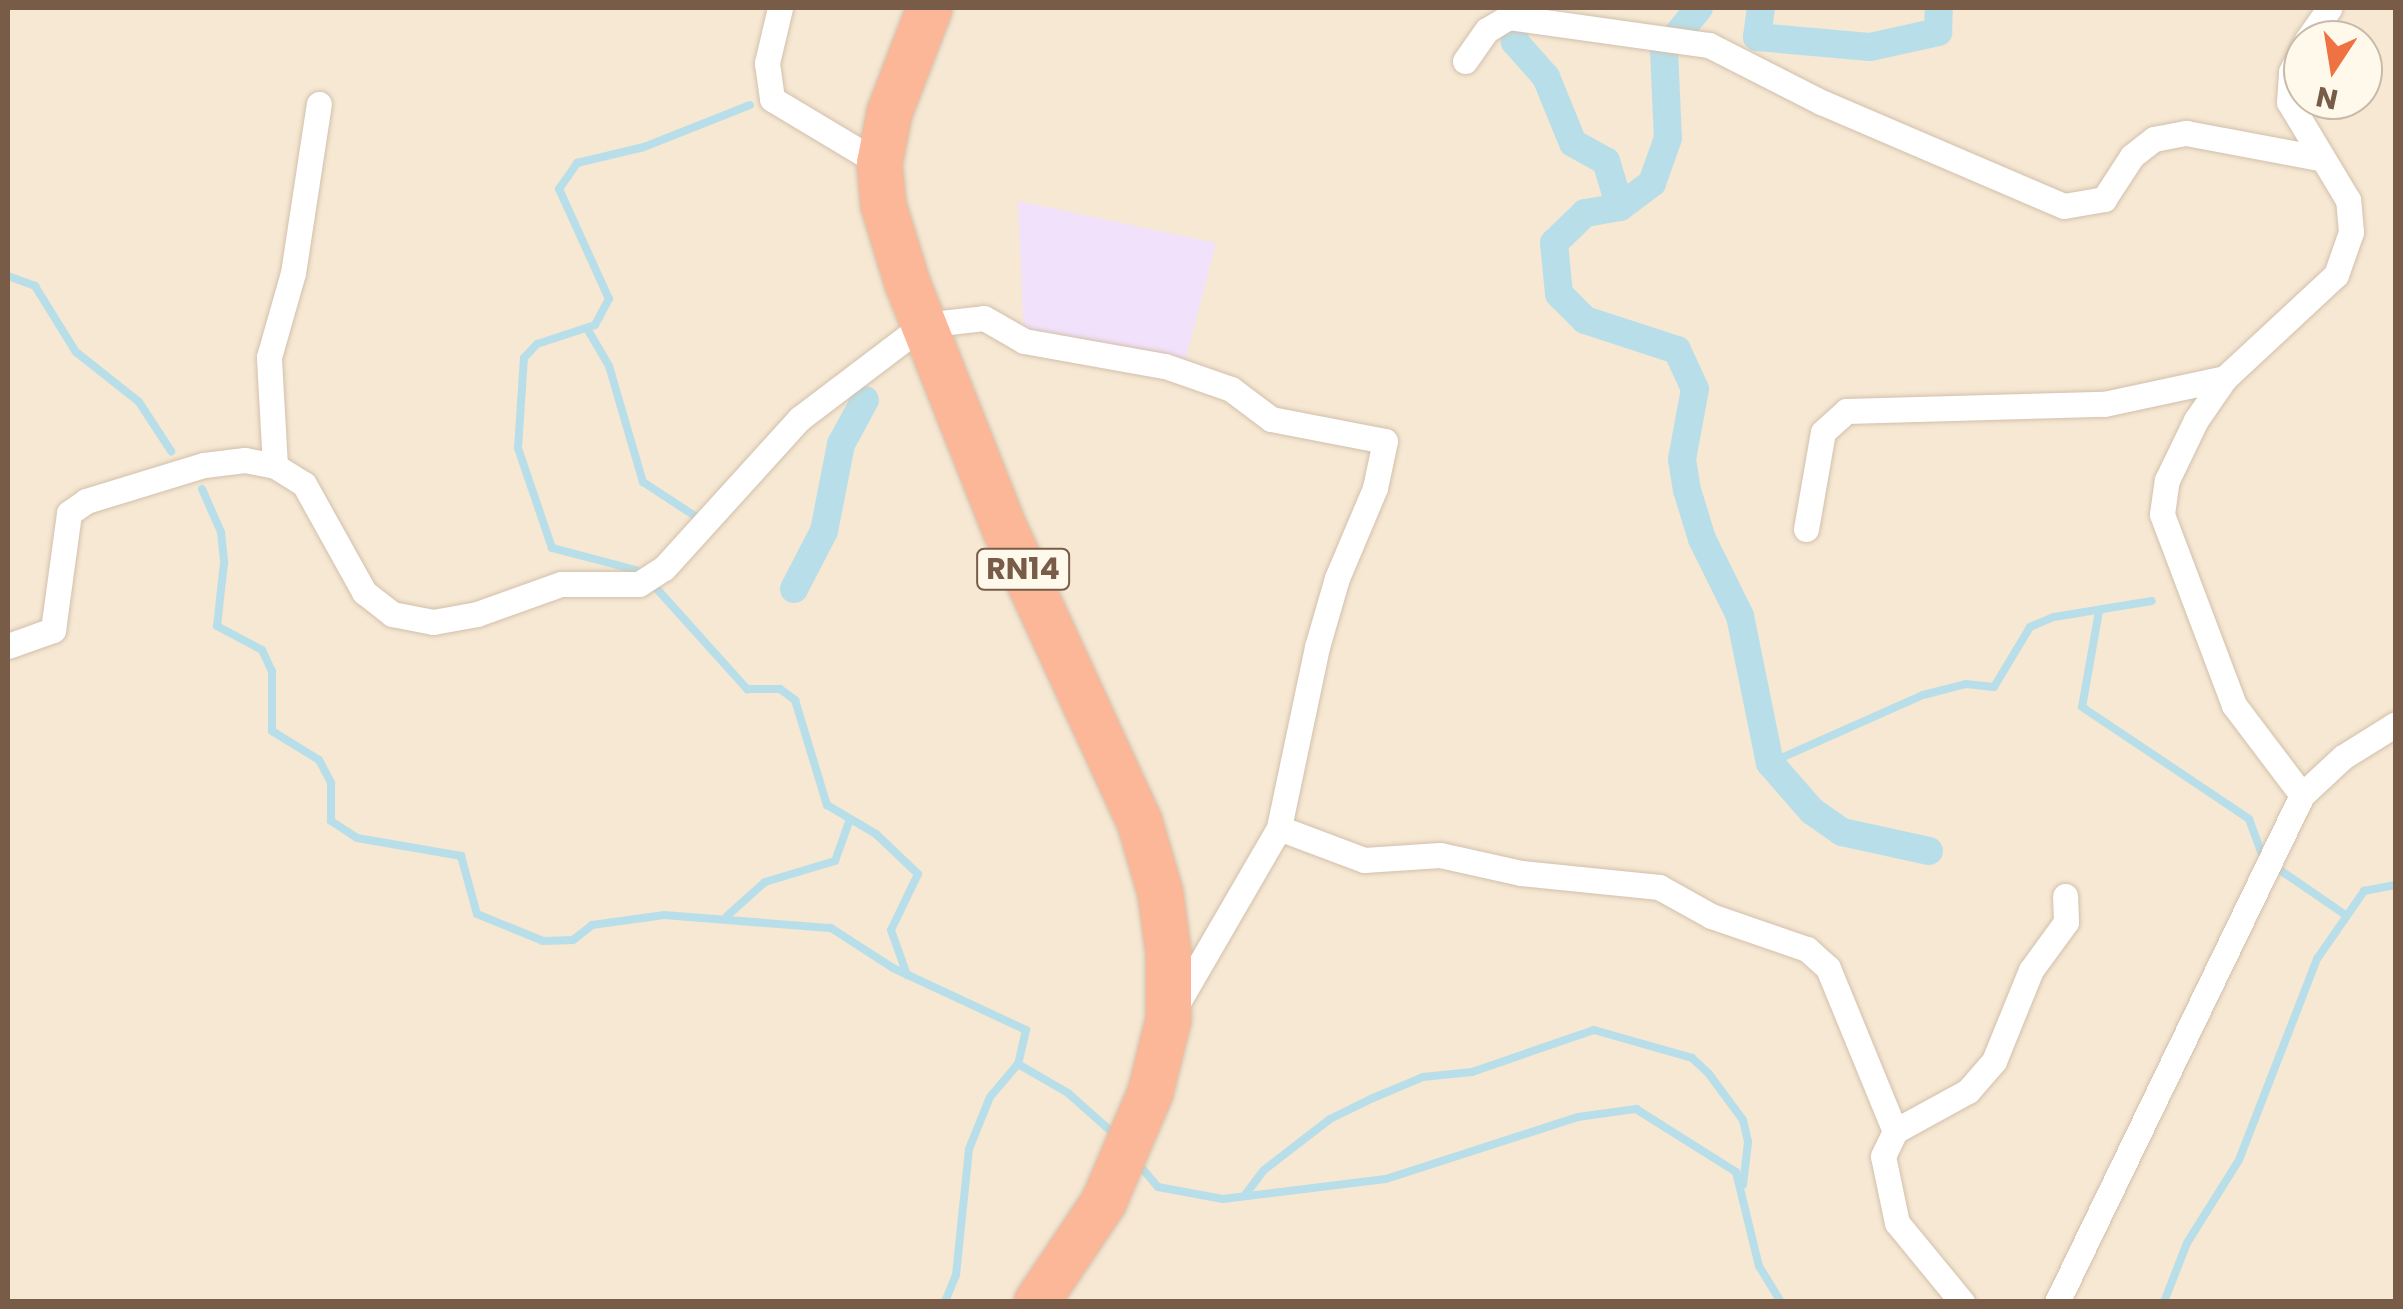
<!DOCTYPE html>
<style>
body{margin:0}
#map{position:relative;width:2403px;height:1309px;overflow:hidden;background:#fef5e5;font-family:Poppins,sans-serif}
div>[style]{position:absolute}
.residential>*{inset:0;background:#f6e8d3}
.education>*{inset:0;background:#f2e1fa}
.stream>*{height:8px;margin:-4px;padding:0 4px;transform-origin:4px;border-radius:4px;background:#b8dfe9}
.canal>*{height:28px;margin:-14px;padding:0 14px;transform-origin:14px;border-radius:14px;background:#b8dfe9}
.roads{filter:drop-shadow(0 0 2px #d2c0ac) drop-shadow(0 0 2px #d2c0ac)}
.street>*{height:25px;margin:-12.5px;padding:0 12.5px;transform-origin:12.5px;border-radius:12.5px;background:#fff}
.highway>*{height:45px;margin:-22.5px;padding:0 22.5px;transform-origin:22.5px;border-radius:22.5px;background:#fcb798}
span{translate:-50% -50%;white-space:nowrap;text-align:center;line-height:1.15;-webkit-text-stroke:10px #fff9ec;paint-order:stroke}
.shield-label span{padding:2px 8px;background:#fff9ec;border:2px solid;border-radius:8px;-webkit-text-stroke-width:0}
.shield-label{font-size:30px;color:#785c48;font-weight:700}
.frame{position:absolute;inset:0;border:10px solid #785c48;pointer-events:none}
.north{position:absolute;left:2283px;top:20px;width:100px;height:100px;box-sizing:border-box;background:#fff9ec;border:2px solid #c9baaa;border-radius:50%;rotate:192deg;font-size:28px;font-weight:700;line-height:40px;text-align:center;color:#785c48}
.north::after{content:'';display:block;margin:auto;width:35px;height:45px;background:#ef7242;clip-path:polygon(50% 0,100% 100%,50% 72%,0 100%)}
</style>
<div id="map">
<div class="residential">
<i style="clip-path:polygon(evenodd,8px 8px,2395px 8px,2395px 1301px,8px 1301px,8px 8px,2303px 40px,2363px 40px,2363px 100px,2303px 100px,2303px 40px)"></i>
</div>
<div class="education">
<i style="clip-path:polygon(1018px 201px,1216px 243px,1186px 358px,1024px 341px)"></i>
</div>
<div class="stream">
<i style="left:8px;top:276px;width:29px;rotate:20deg"></i>
<i style="left:35px;top:286px;width:78px;rotate:58.2deg"></i>
<i style="left:76px;top:352px;width:80px;rotate:38.4deg"></i>
<i style="left:139px;top:402px;width:59px;rotate:56.9deg"></i>
<i style="left:588px;top:330px;width:42px;rotate:59.7deg"></i>
<i style="left:609px;top:366px;width:121px;rotate:73.7deg"></i>
<i style="left:643px;top:482px;width:62px;rotate:33.2deg"></i>
<i style="left:202px;top:489px;width:47px;rotate:66.2deg"></i>
<i style="left:221px;top:532px;width:31px;rotate:84deg"></i>
<i style="left:224px;top:563px;width:63px;rotate:96.3deg"></i>
<i style="left:217px;top:626px;width:51px;rotate:28.1deg"></i>
<i style="left:262px;top:650px;width:23px;rotate:65deg"></i>
<i style="left:272px;top:671px;width:60px;rotate:90deg"></i>
<i style="left:272px;top:731px;width:55px;rotate:31.7deg"></i>
<i style="left:319px;top:760px;width:26px;rotate:62deg"></i>
<i style="left:331px;top:783px;width:38px;rotate:90deg"></i>
<i style="left:331px;top:821px;width:31px;rotate:33deg"></i>
<i style="left:357px;top:838px;width:106px;rotate:9.8deg"></i>
<i style="left:461px;top:856px;width:60px;rotate:74.6deg"></i>
<i style="left:477px;top:914px;width:71px;rotate:22.2deg"></i>
<i style="left:543px;top:941px;width:30px;rotate:-2deg"></i>
<i style="left:573px;top:940px;width:24px;rotate:-38deg"></i>
<i style="left:592px;top:925px;width:73px;rotate:-7.9deg"></i>
<i style="left:664px;top:915px;width:168px;rotate:4.5deg"></i>
<i style="left:831px;top:928px;width:74px;rotate:32.8deg"></i>
<i style="left:893px;top:968px;width:147px;rotate:25deg"></i>
<i style="left:1026px;top:1030px;width:35px;rotate:103deg"></i>
<i style="left:636px;top:570px;width:87px;rotate:-165.3deg"></i>
<i style="left:552px;top:548px;width:106px;rotate:-108.8deg"></i>
<i style="left:518px;top:448px;width:90px;rotate:-86.2deg"></i>
<i style="left:524px;top:358px;width:19px;rotate:-47deg"></i>
<i style="left:537px;top:344px;width:61px;rotate:-18.1deg"></i>
<i style="left:595px;top:325px;width:30px;rotate:-62deg"></i>
<i style="left:609px;top:299px;width:121px;rotate:-114.4deg"></i>
<i style="left:559px;top:189px;width:32px;rotate:-55deg"></i>
<i style="left:577px;top:163px;width:69px;rotate:-13.4deg"></i>
<i style="left:644px;top:147px;width:114px;rotate:-21.6deg"></i>
<i style="left:657px;top:589px;width:135px;rotate:48deg"></i>
<i style="left:747px;top:689px;width:33px"></i>
<i style="left:780px;top:689px;width:19px;rotate:36deg"></i>
<i style="left:795px;top:700px;width:110px;rotate:73.1deg"></i>
<i style="left:827px;top:805px;width:57px;rotate:30.6deg"></i>
<i style="left:876px;top:834px;width:58px;rotate:43.6deg"></i>
<i style="left:918px;top:874px;width:62px;rotate:115.7deg"></i>
<i style="left:891px;top:930px;width:48px;rotate:70.4deg"></i>
<i style="left:2099px;top:611px;width:97px;rotate:100deg"></i>
<i style="left:2082px;top:707px;width:201px;rotate:33.8deg"></i>
<i style="left:2249px;top:819px;width:40px;rotate:69.8deg"></i>
<i style="left:1770px;top:763px;width:167px;rotate:-24deg"></i>
<i style="left:1923px;top:695px;width:44px;rotate:-14.3deg"></i>
<i style="left:1966px;top:684px;width:28px;rotate:6deg"></i>
<i style="left:1994px;top:687px;width:70px;rotate:-59deg"></i>
<i style="left:2030px;top:627px;width:26px;rotate:-23deg"></i>
<i style="left:2054px;top:617px;width:99px;rotate:-9.3deg"></i>
<i style="left:2274px;top:866px;width:88px;rotate:34.4deg"></i>
<i style="left:727px;top:916px;width:51px;rotate:-41.8deg"></i>
<i style="left:765px;top:882px;width:73px;rotate:-16.7deg"></i>
<i style="left:835px;top:861px;width:41px;rotate:-70.3deg"></i>
<i style="left:1136px;top:1161px;width:34px;rotate:50deg"></i>
<i style="left:1158px;top:1187px;width:66px;rotate:10.5deg"></i>
<i style="left:1223px;top:1199px;width:164px;rotate:-7deg"></i>
<i style="left:1386px;top:1179px;width:202px;rotate:-17.9deg"></i>
<i style="left:1578px;top:1117px;width:59px;rotate:-7.9deg"></i>
<i style="left:1636px;top:1109px;width:118px;rotate:32.2deg"></i>
<i style="left:1736px;top:1172px;width:97px;rotate:76.3deg"></i>
<i style="left:1759px;top:1266px;width:42px;rotate:58.6deg"></i>
<i style="left:1245px;top:1195px;width:31px;rotate:-53deg"></i>
<i style="left:1264px;top:1170px;width:83px;rotate:-37.7deg"></i>
<i style="left:1330px;top:1119px;width:48px;rotate:-26deg"></i>
<i style="left:1373px;top:1098px;width:54px;rotate:-22.8deg"></i>
<i style="left:1423px;top:1077px;width:49px;rotate:-5.8deg"></i>
<i style="left:1472px;top:1072px;width:129px;rotate:-19deg"></i>
<i style="left:1594px;top:1030px;width:102px;rotate:15.9deg"></i>
<i style="left:1692px;top:1058px;width:23px;rotate:43deg"></i>
<i style="left:1709px;top:1074px;width:57px;rotate:53.5deg"></i>
<i style="left:1743px;top:1120px;width:23px;rotate:77deg"></i>
<i style="left:1748px;top:1142px;width:43px;rotate:96.6deg"></i>
<i style="left:945px;top:1302px;width:29px;rotate:-68deg"></i>
<i style="left:956px;top:1275px;width:127px;rotate:-84.1deg"></i>
<i style="left:969px;top:1149px;width:56px;rotate:-68deg"></i>
<i style="left:990px;top:1097px;width:43px;rotate:-49.7deg"></i>
<i style="left:1018px;top:1064px;width:58px;rotate:30.1deg"></i>
<i style="left:1068px;top:1093px;width:62px;rotate:41.7deg"></i>
<i style="left:2164px;top:1302px;width:63px;rotate:-68.7deg"></i>
<i style="left:2187px;top:1243px;width:98px;rotate:-57.9deg"></i>
<i style="left:2239px;top:1160px;width:216px;rotate:-68.8deg"></i>
<i style="left:2317px;top:959px;width:83px;rotate:-55.3deg"></i>
<i style="left:2364px;top:891px;width:33px;rotate:-11deg"></i>
</div>
<div class="canal">
<i style="left:1513px;top:8px;width:34px;rotate:87deg"></i>
<i style="left:1515px;top:42px;width:47px;rotate:48.5deg"></i>
<i style="left:1546px;top:77px;width:71px;rotate:67.8deg"></i>
<i style="left:1573px;top:143px;width:38px;rotate:29deg"></i>
<i style="left:1606px;top:161px;width:48px;rotate:73.1deg"></i>
<i style="left:1699px;top:8px;width:55px;rotate:129.1deg"></i>
<i style="left:1664px;top:51px;width:87px;rotate:87.4deg"></i>
<i style="left:1668px;top:138px;width:48px;rotate:109.6deg"></i>
<i style="left:1652px;top:183px;width:40px;rotate:143deg"></i>
<i style="left:1620px;top:207px;width:36px;rotate:170deg"></i>
<i style="left:1585px;top:213px;width:43px;rotate:135.9deg"></i>
<i style="left:1554px;top:243px;width:51px;rotate:84.4deg"></i>
<i style="left:1559px;top:294px;width:37px;rotate:45deg"></i>
<i style="left:1585px;top:320px;width:97px;rotate:18.1deg"></i>
<i style="left:1677px;top:350px;width:43px;rotate:65.2deg"></i>
<i style="left:1695px;top:389px;width:71px;rotate:100.5deg"></i>
<i style="left:1682px;top:459px;width:31px;rotate:81deg"></i>
<i style="left:1687px;top:490px;width:51px;rotate:73deg"></i>
<i style="left:1702px;top:539px;width:86px;rotate:63.7deg"></i>
<i style="left:1740px;top:616px;width:150px;rotate:78.5deg"></i>
<i style="left:1770px;top:763px;width:64px;rotate:48.8deg"></i>
<i style="left:1812px;top:811px;width:37px;rotate:35deg"></i>
<i style="left:1842px;top:832px;width:89px;rotate:12.3deg"></i>
<i style="left:1761px;top:8px;width:29px;rotate:98deg"></i>
<i style="left:1757px;top:37px;width:113px;rotate:5.1deg"></i>
<i style="left:1870px;top:47px;width:70px;rotate:-12.4deg"></i>
<i style="left:1938px;top:32px;width:24px;rotate:-88deg"></i>
<i style="left:794px;top:589px;width:65px;rotate:-62.7deg"></i>
<i style="left:824px;top:531px;width:89px;rotate:-78.9deg"></i>
<i style="left:841px;top:444px;width:50px;rotate:-61.4deg"></i>
</div>
<div class="roads">
<div class="street">
<i style="left:780px;top:8px;width:57px;rotate:103.3deg"></i>
<i style="left:767px;top:63px;width:36px;rotate:82deg"></i>
<i style="left:772px;top:99px;width:125px;rotate:30.9deg"></i>
<i style="left:2307px;top:40px;width:39px;rotate:-55deg"></i>
<i style="left:1465px;top:61px;width:38px;rotate:-55deg"></i>
<i style="left:1487px;top:30px;width:26px;rotate:-31deg"></i>
<i style="left:1509px;top:17px;width:202px;rotate:8deg"></i>
<i style="left:1709px;top:45px;width:126px;rotate:27deg"></i>
<i style="left:1821px;top:102px;width:264px;rotate:23.2deg"></i>
<i style="left:2064px;top:206px;width:41px;rotate:-9.9deg"></i>
<i style="left:2104px;top:199px;width:51px;rotate:-56.9deg"></i>
<i style="left:2132px;top:156px;width:28px;rotate:-38deg"></i>
<i style="left:2154px;top:139px;width:33px;rotate:-11deg"></i>
<i style="left:2186px;top:133px;width:136px;rotate:10.6deg"></i>
<i style="left:275px;top:466px;width:109px;rotate:-93.2deg"></i>
<i style="left:269px;top:357px;width:87px;rotate:-74.1deg"></i>
<i style="left:293px;top:273px;width:171px;rotate:-81.3deg"></i>
<i style="left:1806px;top:529px;width:98px;rotate:-80.1deg"></i>
<i style="left:1823px;top:432px;width:31px;rotate:-42deg"></i>
<i style="left:1846px;top:411px;width:258px;rotate:-1.6deg"></i>
<i style="left:2104px;top:404px;width:124px;rotate:-12.1deg"></i>
<i style="left:8px;top:646px;width:48px;rotate:-19.6deg"></i>
<i style="left:53px;top:630px;width:118px;rotate:-82.2deg"></i>
<i style="left:69px;top:513px;width:21px;rotate:-35deg"></i>
<i style="left:86px;top:501px;width:123px;rotate:-17deg"></i>
<i style="left:204px;top:465px;width:41px;rotate:-7deg"></i>
<i style="left:245px;top:460px;width:31px;rotate:11deg"></i>
<i style="left:275px;top:466px;width:34px;rotate:32deg"></i>
<i style="left:304px;top:484px;width:124px;rotate:60.9deg"></i>
<i style="left:364px;top:592px;width:36px;rotate:38deg"></i>
<i style="left:392px;top:614px;width:42px;rotate:11deg"></i>
<i style="left:433px;top:622px;width:45px;rotate:-10.3deg"></i>
<i style="left:477px;top:614px;width:89px;rotate:-19.7deg"></i>
<i style="left:561px;top:584px;width:78px"></i>
<i style="left:639px;top:584px;width:30px;rotate:-33deg"></i>
<i style="left:664px;top:568px;width:201px;rotate:-47.8deg"></i>
<i style="left:799px;top:419px;width:156px;rotate:-37.2deg"></i>
<i style="left:923px;top:325px;width:61px;rotate:-6.5deg"></i>
<i style="left:984px;top:318px;width:46px;rotate:29.9deg"></i>
<i style="left:1024px;top:341px;width:143px;rotate:10.1deg"></i>
<i style="left:1165px;top:366px;width:70px;rotate:19.2deg"></i>
<i style="left:1231px;top:389px;width:50px;rotate:36.9deg"></i>
<i style="left:1271px;top:419px;width:116px;rotate:10.9deg"></i>
<i style="left:1385px;top:441px;width:48px;rotate:102deg"></i>
<i style="left:1375px;top:488px;width:98px;rotate:112.9deg"></i>
<i style="left:1337px;top:578px;width:72px;rotate:106.2deg"></i>
<i style="left:1317px;top:647px;width:185px;rotate:101.9deg"></i>
<i style="left:1279px;top:828px;width:209px;rotate:120.1deg"></i>
<i style="left:2302px;top:795px;width:113px;rotate:-127.1deg"></i>
<i style="left:2234px;top:705px;width:204px;rotate:-110.7deg"></i>
<i style="left:2162px;top:514px;width:34px;rotate:-82deg"></i>
<i style="left:2167px;top:480px;width:67px;rotate:-64.2deg"></i>
<i style="left:2196px;top:420px;width:51px;rotate:-55.4deg"></i>
<i style="left:2225px;top:378px;width:151px;rotate:-42.9deg"></i>
<i style="left:2336px;top:275px;width:46px;rotate:-70.8deg"></i>
<i style="left:2351px;top:232px;width:32px;rotate:-95deg"></i>
<i style="left:2348px;top:200px;width:114px;rotate:-121deg"></i>
<i style="left:2289px;top:102px;width:30px;rotate:-86deg"></i>
<i style="left:2291px;top:72px;width:29px;rotate:-65deg"></i>
<i style="left:1279px;top:828px;width:91px;rotate:20.6deg"></i>
<i style="left:1364px;top:860px;width:76px;rotate:-3.8deg"></i>
<i style="left:1440px;top:855px;width:83px;rotate:12.5deg"></i>
<i style="left:1521px;top:873px;width:139px;rotate:5.8deg"></i>
<i style="left:1659px;top:887px;width:60px;rotate:29.1deg"></i>
<i style="left:1711px;top:916px;width:102px;rotate:19deg"></i>
<i style="left:1807px;top:949px;width:28px;rotate:42deg"></i>
<i style="left:1828px;top:968px;width:176px;rotate:67.7deg"></i>
<i style="left:1962px;top:1302px;width:102px;rotate:-129.4deg"></i>
<i style="left:1897px;top:1223px;width:68px;rotate:-101.8deg"></i>
<i style="left:1883px;top:1156px;width:28px;rotate:-64deg"></i>
<i style="left:1895px;top:1131px;width:83px;rotate:-28.7deg"></i>
<i style="left:1968px;top:1091px;width:40px;rotate:-49deg"></i>
<i style="left:1994px;top:1061px;width:98px;rotate:-67.9deg"></i>
<i style="left:2031px;top:970px;width:59px;rotate:-53.9deg"></i>
<i style="left:2066px;top:922px;width:26px;rotate:-92deg"></i>
<i style="left:2057px;top:1302px;width:563px;rotate:-64.21deg"></i>
<i style="left:2302px;top:795px;width:56px;rotate:-42.8deg"></i>
<i style="left:2343px;top:757px;width:62px;rotate:-31.9deg"></i>
</div>
<div class="highway">
<i style="left:929px;top:8px;width:111px;rotate:111deg"></i>
<i style="left:889px;top:112px;width:52px;rotate:101.1deg"></i>
<i style="left:879px;top:163px;width:42px;rotate:84.6deg"></i>
<i style="left:883px;top:205px;width:82px;rotate:72.9deg"></i>
<i style="left:907px;top:283px;width:266px;rotate:68.4deg"></i>
<i style="left:1005px;top:530px;width:320px;rotate:65.3deg"></i>
<i style="left:1139px;top:821px;width:75px;rotate:73.7deg"></i>
<i style="left:1160px;top:893px;width:61px;rotate:82.4deg"></i>
<i style="left:1168px;top:953px;width:66px;rotate:90deg"></i>
<i style="left:1168px;top:1019px;width:75px;rotate:103.9deg"></i>
<i style="left:1150px;top:1092px;width:120px;rotate:113.1deg"></i>
<i style="left:1103px;top:1202px;width:120px;rotate:123.8deg"></i>
</div>
</div>
<div class="shield-label">
<span style="left:1023px;top:569px">RN14</span>
</div>
<div class="frame"></div>
<div class="north">N</div>
</div>
